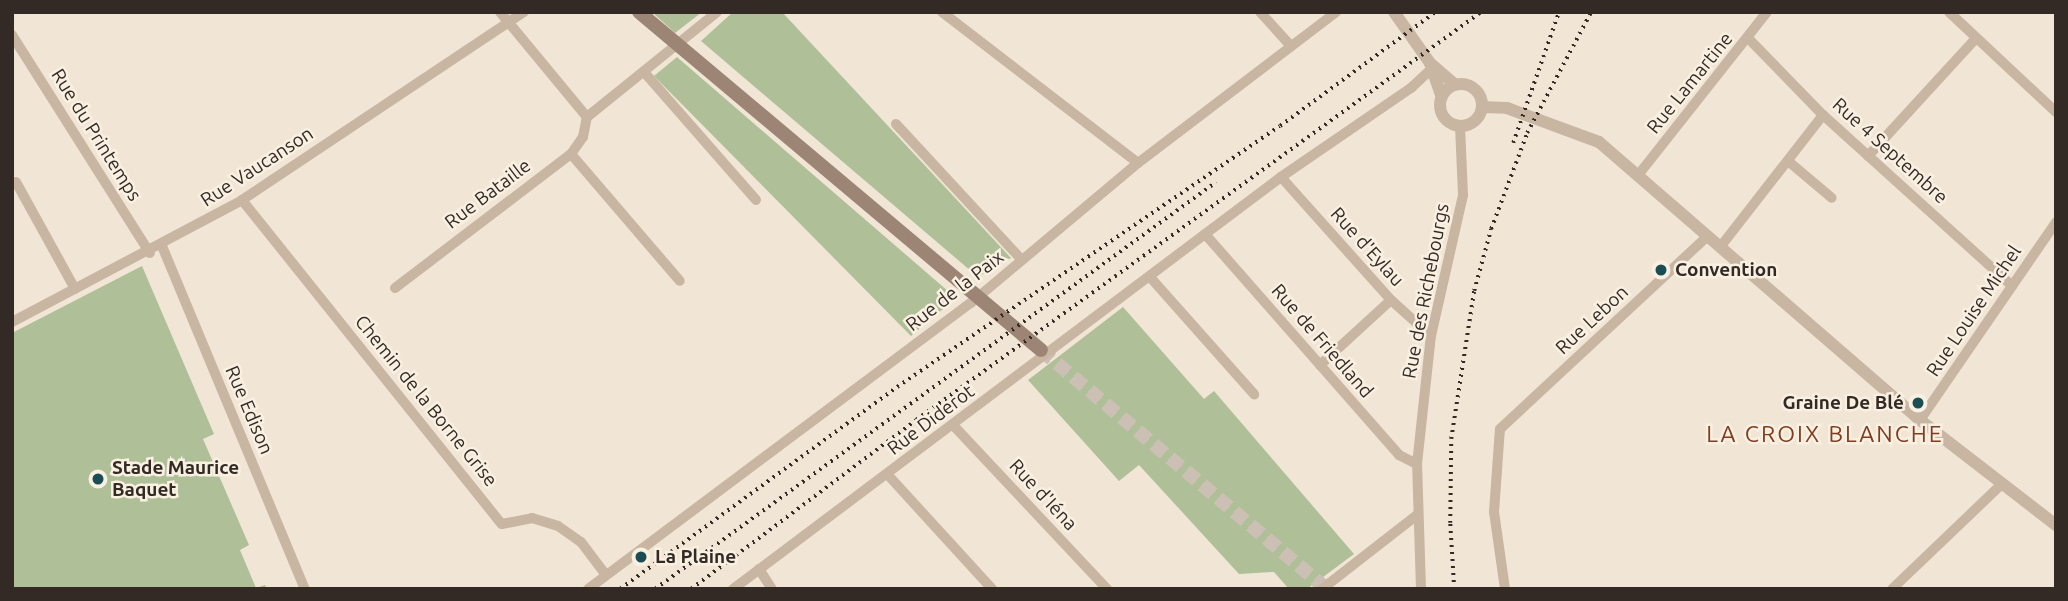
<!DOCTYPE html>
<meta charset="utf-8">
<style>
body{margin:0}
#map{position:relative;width:2068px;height:601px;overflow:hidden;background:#f1e6d6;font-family:Ubuntu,sans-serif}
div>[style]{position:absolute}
.green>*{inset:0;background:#afbf97}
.secondary-tunnel>*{height:14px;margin-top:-7px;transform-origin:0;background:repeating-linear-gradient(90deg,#cbc0b3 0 14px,transparent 0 21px)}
.minor>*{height:10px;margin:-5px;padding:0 5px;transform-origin:5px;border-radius:5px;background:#c8b6a3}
.tertiary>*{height:12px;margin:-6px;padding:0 6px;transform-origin:6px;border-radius:6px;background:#c8b6a3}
.tertiary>.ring{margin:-6px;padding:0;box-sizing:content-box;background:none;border:12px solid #c8b6a3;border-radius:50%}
.secondary>*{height:14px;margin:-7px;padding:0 7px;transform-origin:7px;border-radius:7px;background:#9c8574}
.rail>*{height:3.5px;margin-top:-1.75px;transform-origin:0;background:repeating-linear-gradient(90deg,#332a25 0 2px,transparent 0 7px)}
.dots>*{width:19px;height:19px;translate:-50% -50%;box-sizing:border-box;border:4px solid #f9f0e2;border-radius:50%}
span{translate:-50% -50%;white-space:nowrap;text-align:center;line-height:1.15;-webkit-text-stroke:5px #f9f0e2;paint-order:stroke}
.street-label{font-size:19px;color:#332a25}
.poi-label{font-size:19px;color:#332a25;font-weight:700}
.left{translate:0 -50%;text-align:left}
.right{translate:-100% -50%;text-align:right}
.quarter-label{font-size:23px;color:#823c1e;letter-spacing:2px}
.frame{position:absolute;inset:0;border:14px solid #332a25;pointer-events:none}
</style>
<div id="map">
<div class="green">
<i style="clip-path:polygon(652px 12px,702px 12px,675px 33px)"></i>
<i style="clip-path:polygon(733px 12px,782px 12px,1011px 258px,978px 277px,701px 41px)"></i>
<i style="clip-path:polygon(677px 57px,956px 298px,911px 336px,654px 76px)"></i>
<i style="clip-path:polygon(142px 266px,214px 434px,203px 439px,249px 545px,240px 550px,256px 588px,265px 585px,267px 589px,12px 589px,12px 333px)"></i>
<i style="clip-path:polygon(1123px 307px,1204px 399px,1214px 391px,1354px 554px,1307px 589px,1289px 589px,1274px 572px,1239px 574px,1139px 465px,1119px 481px,1028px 380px)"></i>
</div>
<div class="secondary-tunnel">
<i style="left:1041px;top:350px;width:373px;rotate:39.9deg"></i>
</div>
<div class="minor">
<i style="left:500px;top:12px;width:136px;rotate:50.4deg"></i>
<i style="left:942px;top:12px;width:247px;rotate:37.6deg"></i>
<i style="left:1260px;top:12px;width:45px;rotate:47.7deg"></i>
<i style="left:1949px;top:12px;width:146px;rotate:43.1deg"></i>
<i style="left:12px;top:35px;width:258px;rotate:57.7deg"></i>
<i style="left:1748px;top:38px;width:107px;rotate:45.8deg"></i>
<i style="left:1823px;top:115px;width:255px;rotate:42.1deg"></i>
<i style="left:644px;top:72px;width:170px;rotate:48.8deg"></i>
<i style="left:587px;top:117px;width:167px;rotate:-38.9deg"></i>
<i style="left:896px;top:124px;width:185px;rotate:47.2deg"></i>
<i style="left:571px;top:154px;width:167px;rotate:49.4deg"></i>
<i style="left:1868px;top:156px;width:160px;rotate:-47.5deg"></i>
<i style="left:1788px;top:161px;width:57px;rotate:40.1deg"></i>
<i style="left:1639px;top:174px;width:206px;rotate:-51.7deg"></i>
<i style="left:1281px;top:177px;width:165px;rotate:48.2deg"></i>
<i style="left:1391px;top:300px;width:54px;rotate:42deg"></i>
<i style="left:16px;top:182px;width:122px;rotate:61.1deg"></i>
<i style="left:242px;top:200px;width:415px;rotate:51.3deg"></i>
<i style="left:502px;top:524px;width:31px;rotate:-11deg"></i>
<i style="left:532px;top:518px;width:27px;rotate:17deg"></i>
<i style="left:558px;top:526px;width:28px;rotate:35deg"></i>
<i style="left:581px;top:542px;width:41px;rotate:52.9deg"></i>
<i style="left:1205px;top:234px;width:294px;rotate:48.7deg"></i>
<i style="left:1399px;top:455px;width:20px;rotate:27deg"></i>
<i style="left:162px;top:246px;width:372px;rotate:67.4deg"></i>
<i style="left:1721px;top:246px;width:166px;rotate:-52.1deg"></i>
<i style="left:1150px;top:277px;width:157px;rotate:48.4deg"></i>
<i style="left:395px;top:288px;width:221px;rotate:-37.3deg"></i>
<i style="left:571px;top:154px;width:21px;rotate:-55deg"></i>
<i style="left:583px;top:137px;width:20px;rotate:-79deg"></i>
<i style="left:12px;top:322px;width:260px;rotate:-27.9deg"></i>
<i style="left:242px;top:200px;width:339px;rotate:-33.7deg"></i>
<i style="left:1320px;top:365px;width:96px;rotate:-42.5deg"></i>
<i style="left:1920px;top:420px;width:240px;rotate:-55.5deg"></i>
<i style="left:953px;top:425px;width:225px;rotate:46.8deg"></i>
<i style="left:888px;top:475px;width:154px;rotate:47.6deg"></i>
<i style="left:759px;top:569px;width:24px;rotate:57deg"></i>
<i style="left:588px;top:589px;width:478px;rotate:-36.8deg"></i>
<i style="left:971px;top:303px;width:218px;rotate:-40deg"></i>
<i style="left:1138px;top:163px;width:249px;rotate:-37.3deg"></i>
<i style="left:733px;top:589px;width:686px;rotate:-36.94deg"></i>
<i style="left:1281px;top:177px;width:158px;rotate:-34.4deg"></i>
<i style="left:1411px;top:88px;width:26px;rotate:-43deg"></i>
<i style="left:1322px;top:589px;width:120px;rotate:-37.9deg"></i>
<i style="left:1421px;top:589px;width:125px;rotate:-91.8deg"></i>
<i style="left:1417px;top:464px;width:129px;rotate:-83.8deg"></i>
<i style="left:1431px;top:336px;width:145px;rotate:-77.2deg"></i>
<i style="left:1463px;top:195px;width:68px;rotate:-92.5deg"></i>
<i style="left:1505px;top:589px;width:78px;rotate:-98.1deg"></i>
<i style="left:1494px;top:512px;width:83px;rotate:-85.9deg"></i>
<i style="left:1500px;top:429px;width:284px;rotate:-42.9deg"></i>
<i style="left:1892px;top:589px;width:152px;rotate:-43.7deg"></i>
</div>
<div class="tertiary">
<i style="left:1394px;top:12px;width:62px;rotate:54.8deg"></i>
<i style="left:1430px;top:63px;width:36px;rotate:71deg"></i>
<i style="left:1430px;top:63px;width:33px;rotate:41deg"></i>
<i class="ring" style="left:1440px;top:84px;width:30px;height:30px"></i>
<i style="left:1482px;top:107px;width:25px;rotate:2deg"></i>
<i style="left:1507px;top:108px;width:98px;rotate:20.3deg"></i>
<i style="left:1599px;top:142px;width:425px;rotate:40.9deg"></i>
<i style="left:1920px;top:420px;width:172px;rotate:37.7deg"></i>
</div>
<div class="secondary">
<i style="left:639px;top:12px;width:525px;rotate:40.06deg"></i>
</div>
<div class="rail">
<i style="left:1513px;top:143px;width:139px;rotate:-70.7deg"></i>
<i style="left:620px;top:589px;width:343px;rotate:-36.1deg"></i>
<i style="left:897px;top:387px;width:463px;rotate:-34.3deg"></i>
<i style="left:1280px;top:126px;width:192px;rotate:-36.3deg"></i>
<i style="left:655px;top:589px;width:693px;rotate:-35.96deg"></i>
<i style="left:691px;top:589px;width:281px;rotate:-36.9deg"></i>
<i style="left:916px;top:420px;width:697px;rotate:-35.83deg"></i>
<i style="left:1454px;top:589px;width:66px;rotate:-93.5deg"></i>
<i style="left:1450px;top:523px;width:84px;rotate:-89.3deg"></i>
<i style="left:1451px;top:439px;width:150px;rotate:-81.2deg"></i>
<i style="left:1474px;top:291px;width:64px;rotate:-74.7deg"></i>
<i style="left:1491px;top:229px;width:103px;rotate:-69.4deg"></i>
<i style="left:1527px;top:133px;width:137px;rotate:-62.1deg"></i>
</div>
<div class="dots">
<i style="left:1661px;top:270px;background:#1b4d54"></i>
<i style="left:1918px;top:403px;background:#1b4d54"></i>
<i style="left:98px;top:479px;background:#1b4d54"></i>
<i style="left:641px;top:557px;background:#1b4d54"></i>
</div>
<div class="street-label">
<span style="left:1690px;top:83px;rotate:-51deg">Rue Lamartine</span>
<span style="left:96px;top:135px;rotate:58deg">Rue du Printemps</span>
<span style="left:1890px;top:151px;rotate:42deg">Rue 4 Septembre</span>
<span style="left:257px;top:167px;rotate:-33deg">Rue Vaucanson</span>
<span style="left:488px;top:194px;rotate:-37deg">Rue Bataille</span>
<span style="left:1367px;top:247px;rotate:48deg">Rue d'Eylau</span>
<span style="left:955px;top:291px;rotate:-38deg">Rue de la Paix</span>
<span style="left:1426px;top:291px;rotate:-79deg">Rue des Richebourgs</span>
<span style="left:1974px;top:311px;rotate:-56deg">Rue Louise Michel</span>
<span style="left:1592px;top:320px;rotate:-43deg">Rue Lebon</span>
<span style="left:1322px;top:341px;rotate:49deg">Rue de Friedland</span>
<span style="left:426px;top:401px;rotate:51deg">Chemin de la Borne Grise</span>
<span style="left:249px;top:410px;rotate:67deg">Rue Edison</span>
<span style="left:931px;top:420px;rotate:-37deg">Rue Diderot</span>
<span style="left:1043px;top:495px;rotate:47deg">Rue d'Iéna</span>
</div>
<div class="poi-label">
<span class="left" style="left:1675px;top:270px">Convention</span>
<span class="right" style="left:1904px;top:403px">Graine De Blé</span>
<span class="left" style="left:112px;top:479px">Stade Maurice<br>Baquet</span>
<span class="left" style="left:655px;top:557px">La Plaine</span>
</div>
<div class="quarter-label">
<span style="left:1825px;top:434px">LA CROIX BLANCHE</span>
</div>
<div class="frame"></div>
</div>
